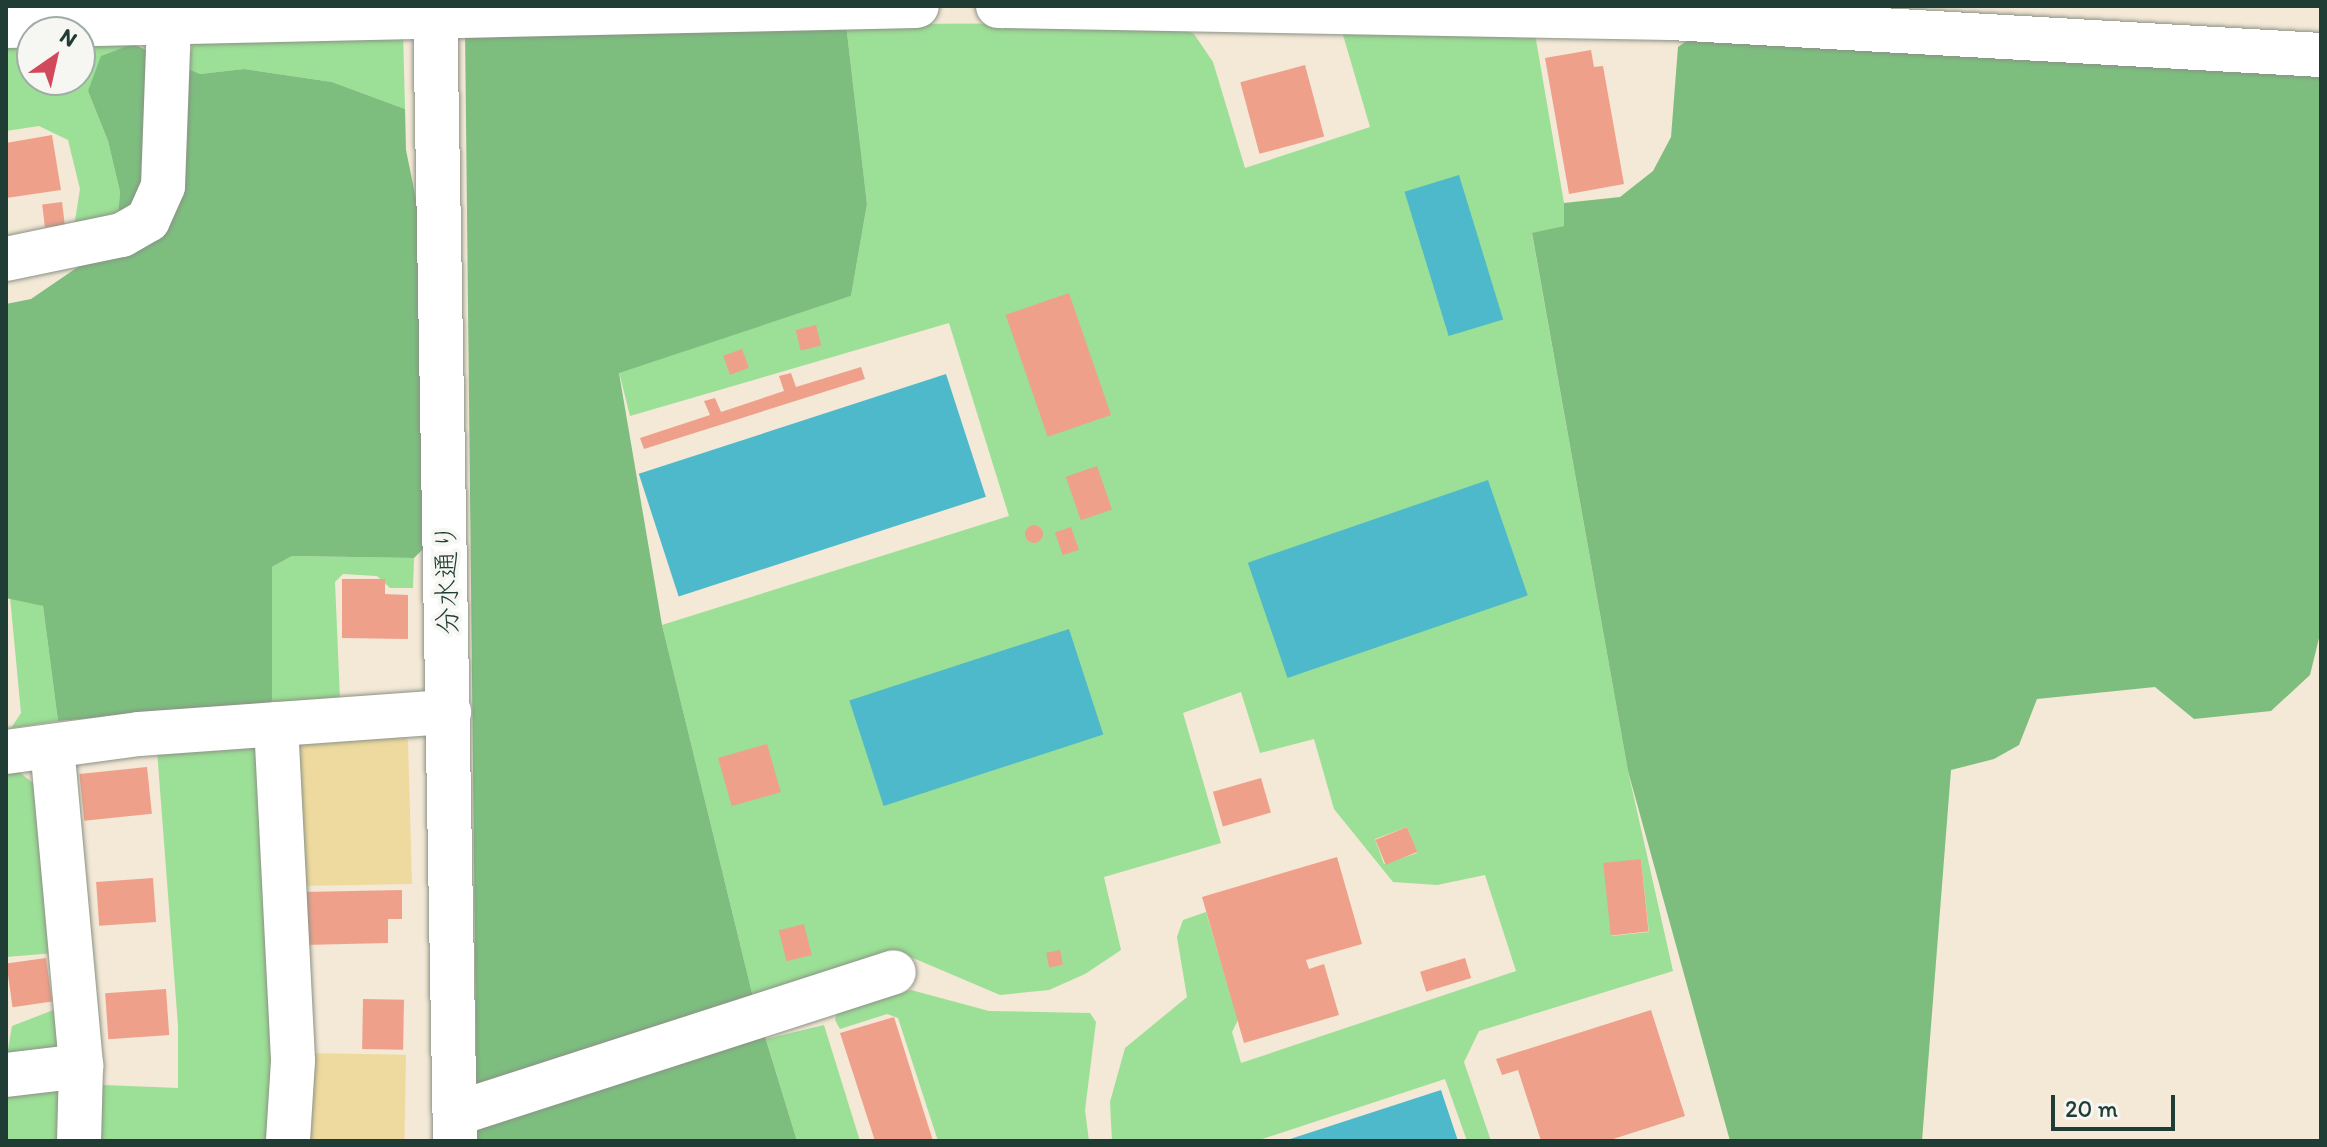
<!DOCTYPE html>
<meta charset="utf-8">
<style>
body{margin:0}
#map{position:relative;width:2327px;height:1147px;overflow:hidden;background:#f4e8d6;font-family:Itim,"Klee One",sans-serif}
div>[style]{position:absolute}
.green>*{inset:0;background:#9cdf96;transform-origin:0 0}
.forest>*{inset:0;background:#7dbe7f}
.sand>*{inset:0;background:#eeda9e;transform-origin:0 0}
.water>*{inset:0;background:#4eb9cb;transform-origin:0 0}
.building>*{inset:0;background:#efa08b;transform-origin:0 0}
.round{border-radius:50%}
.roads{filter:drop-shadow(0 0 2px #8a9285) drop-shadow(0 0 2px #8a9285)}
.minor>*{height:44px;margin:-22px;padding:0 22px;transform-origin:22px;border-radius:22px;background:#fff}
span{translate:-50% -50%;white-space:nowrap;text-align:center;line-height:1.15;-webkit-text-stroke:8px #f6f6f2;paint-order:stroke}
.street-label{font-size:28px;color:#1f3d34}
.frame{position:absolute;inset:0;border:8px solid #1f3d34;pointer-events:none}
.north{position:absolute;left:16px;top:16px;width:80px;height:80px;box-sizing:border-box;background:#f6f6f2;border:2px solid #a0aca6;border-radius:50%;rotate:34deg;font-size:22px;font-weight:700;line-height:32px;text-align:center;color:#1f3d34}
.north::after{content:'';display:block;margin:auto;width:28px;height:36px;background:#d1495b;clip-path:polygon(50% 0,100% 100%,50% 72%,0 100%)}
.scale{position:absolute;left:2051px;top:1095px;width:124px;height:36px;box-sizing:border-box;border:4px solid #1f3d34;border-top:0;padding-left:10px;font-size:24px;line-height:28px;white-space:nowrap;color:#1f3d34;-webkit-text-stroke:6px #f6f6f2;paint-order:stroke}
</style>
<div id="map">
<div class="green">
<i style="clip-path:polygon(evenodd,1137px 23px,1178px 26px,1194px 34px,1213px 62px,1245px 168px,1370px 127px,1341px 28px,1534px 28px,1564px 203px,1564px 226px,1532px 234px,1628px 771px,1673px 971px,1479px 1031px,1464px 1062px,1491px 1141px,1467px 1141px,1445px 1079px,1256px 1141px,1112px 1141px,1110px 1102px,1125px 1048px,1187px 997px,1177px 937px,1183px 920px,1206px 912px,1238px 1020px,1232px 1032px,1241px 1063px,1516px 971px,1485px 875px,1437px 885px,1393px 882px,1334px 809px,1314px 739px,1260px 753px,1241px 692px,1183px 713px,1221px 843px,1104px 877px,1121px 950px,1085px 974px,1049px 990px,1000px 995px,899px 952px,753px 997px,662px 625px,1009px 516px,949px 323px,630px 416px,619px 372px,851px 296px,867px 204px,846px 24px,1137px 23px,1407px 827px,1417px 853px,1384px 864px,1375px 839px,1407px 827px,1137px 23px,1641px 859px,1649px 932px,1611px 936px,1641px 859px)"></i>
<i style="clip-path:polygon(403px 32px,405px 109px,332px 82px,244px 69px,200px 74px,185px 67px,194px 42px)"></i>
<i style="clip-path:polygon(133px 44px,88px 91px,108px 141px,120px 192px,118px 221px,74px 227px,80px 189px,68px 140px,39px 126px,6px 131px,6px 46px,32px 45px,32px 80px,80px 80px,80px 45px)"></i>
<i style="clip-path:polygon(292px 556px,414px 558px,413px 588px,390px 588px,377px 576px,343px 574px,335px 582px,340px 699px,272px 702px,272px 567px)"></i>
<i style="clip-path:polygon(10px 597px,43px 606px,58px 721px,11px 728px,21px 713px)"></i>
<i style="clip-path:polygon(264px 740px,273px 865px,273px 1141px,96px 1141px,103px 1085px,178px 1088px,178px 1026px,157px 750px)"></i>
<i style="clip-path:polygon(18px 771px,39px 788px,54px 953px,6px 957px,6px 772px)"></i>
<i style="clip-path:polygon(911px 990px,989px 1011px,1090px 1013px,1096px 1022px,1085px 1110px,1089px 1141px,938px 1141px,898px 1018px,887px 1014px,840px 1029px,835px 1020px,837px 1013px)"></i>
<i style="clip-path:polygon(56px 1009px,59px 1043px,51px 1054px,6px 1061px,12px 1026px)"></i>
<i style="clip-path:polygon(824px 1025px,860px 1141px,797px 1141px,766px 1039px)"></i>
<i style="left:63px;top:1088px;width:53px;height:57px;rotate:89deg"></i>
</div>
<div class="forest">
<i style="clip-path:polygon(846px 24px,867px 204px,851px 296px,619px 373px,662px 625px,753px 997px,797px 1141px,477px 1141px,465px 28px)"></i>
<i style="clip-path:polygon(1701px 31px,2321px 67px,2321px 630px,2310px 675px,2271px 711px,2194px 719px,2155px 687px,2037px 699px,2019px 745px,1994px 759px,1951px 770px,1922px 1141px,1730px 1141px,1628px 771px,1532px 233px,1564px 226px,1564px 203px,1620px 197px,1653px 171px,1671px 137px,1678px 47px)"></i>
<i style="clip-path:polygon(133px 44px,200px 74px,244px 69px,332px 82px,405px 109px,406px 150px,425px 243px,426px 546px,414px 558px,292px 556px,272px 567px,272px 702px,58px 721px,43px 606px,6px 598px,6px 304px,31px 299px,116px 241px,120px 192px,108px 141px,88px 91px,101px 56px)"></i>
</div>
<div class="sand">
<i style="clip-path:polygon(401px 730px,408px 741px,412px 884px,299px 886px,298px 737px)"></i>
<i style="left:305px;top:1053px;width:101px;height:88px;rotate:1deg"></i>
</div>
<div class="water">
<i style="left:1459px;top:175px;width:151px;height:57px;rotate:73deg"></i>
<i style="left:946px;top:374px;width:129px;height:323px;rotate:72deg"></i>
<i style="left:1488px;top:480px;width:122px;height:254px;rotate:71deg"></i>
<i style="left:1069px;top:629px;width:111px;height:231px;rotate:72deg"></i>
<i style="clip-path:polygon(1441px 1090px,1458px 1141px,1284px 1141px)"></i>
</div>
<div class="building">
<i style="clip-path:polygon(1591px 50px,1594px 67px,1603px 66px,1624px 184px,1569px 194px,1545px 58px)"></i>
<i style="left:1305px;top:65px;width:74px;height:67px;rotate:75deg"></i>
<i style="clip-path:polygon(52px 135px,61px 190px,6px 198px,6px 143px)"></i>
<i style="left:62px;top:202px;width:23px;height:20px;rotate:83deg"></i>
<i style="left:1069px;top:293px;width:129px;height:67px;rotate:71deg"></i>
<i style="left:816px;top:325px;width:21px;height:21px;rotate:76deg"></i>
<i style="left:742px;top:349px;width:20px;height:20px;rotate:70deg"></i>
<i style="clip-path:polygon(861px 367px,865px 379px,644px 449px,640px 438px,710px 415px,704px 401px,715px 398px,721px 412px,784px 391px,779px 376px,791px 373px,796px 387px)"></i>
<i style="left:1097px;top:466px;width:46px;height:33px;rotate:71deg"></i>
<i class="round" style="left:1025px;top:525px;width:18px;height:18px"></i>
<i style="left:1071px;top:527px;width:24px;height:17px;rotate:71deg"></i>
<i style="clip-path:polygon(342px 579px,385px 579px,385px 594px,408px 595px,408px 639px,342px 638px)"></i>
<i style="left:767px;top:744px;width:50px;height:51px;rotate:74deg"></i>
<i style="left:147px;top:767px;width:47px;height:68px;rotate:84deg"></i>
<i style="left:1261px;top:778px;width:36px;height:50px;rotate:74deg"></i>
<i style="left:1407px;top:827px;width:27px;height:34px;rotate:68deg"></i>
<i style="clip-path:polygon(1337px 857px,1362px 944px,1306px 960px,1309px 969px,1324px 964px,1339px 1015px,1244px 1043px,1202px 897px)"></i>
<i style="left:1641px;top:859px;width:73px;height:38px;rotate:84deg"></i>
<i style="left:153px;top:878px;width:44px;height:57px;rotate:86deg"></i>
<i style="clip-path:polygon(402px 890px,402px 919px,388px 919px,388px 943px,303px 945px,302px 892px)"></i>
<i style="left:804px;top:924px;width:32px;height:26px;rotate:76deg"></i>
<i style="left:1060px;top:950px;width:15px;height:14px;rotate:79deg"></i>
<i style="left:46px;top:958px;width:44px;height:40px;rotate:82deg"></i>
<i style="left:1465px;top:958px;width:21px;height:47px;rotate:73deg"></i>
<i style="left:166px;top:989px;width:46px;height:61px;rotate:86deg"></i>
<i style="left:363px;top:999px;width:41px;height:50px;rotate:1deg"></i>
<i style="clip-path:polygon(1651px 1010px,1685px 1116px,1607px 1141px,1541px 1141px,1518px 1070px,1502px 1075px,1496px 1059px)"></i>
<i style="clip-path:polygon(894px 1017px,933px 1141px,875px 1141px,840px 1033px)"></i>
</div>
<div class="roads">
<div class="minor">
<i style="left:435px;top:6px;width:1135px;rotate:88.99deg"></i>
<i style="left:998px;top:6px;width:673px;rotate:1.02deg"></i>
<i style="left:1671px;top:18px;width:651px;rotate:3.26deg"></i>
<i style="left:6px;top:26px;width:911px;rotate:-1.26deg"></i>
<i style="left:6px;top:259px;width:118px;rotate:-11.7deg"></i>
<i style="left:122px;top:235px;width:30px;rotate:-30deg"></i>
<i style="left:148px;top:220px;width:37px;rotate:-66deg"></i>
<i style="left:163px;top:186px;width:164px;rotate:-87.9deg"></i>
<i style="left:276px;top:724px;width:337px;rotate:87.1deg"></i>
<i style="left:293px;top:1061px;width:80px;rotate:93.6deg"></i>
<i style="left:52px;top:746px;width:321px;rotate:84.8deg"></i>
<i style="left:81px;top:1066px;width:75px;rotate:91.5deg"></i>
<i style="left:6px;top:752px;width:134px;rotate:-7.7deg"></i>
<i style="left:139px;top:734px;width:311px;rotate:-4.1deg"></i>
<i style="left:6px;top:1075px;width:76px;rotate:-6.8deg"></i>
<i style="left:455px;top:1114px;width:461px;rotate:-17.9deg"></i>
</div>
</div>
<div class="street-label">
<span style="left:446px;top:579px;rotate:-91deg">分水通り</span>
</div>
<div class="frame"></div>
<div class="north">N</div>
<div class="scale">20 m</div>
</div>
